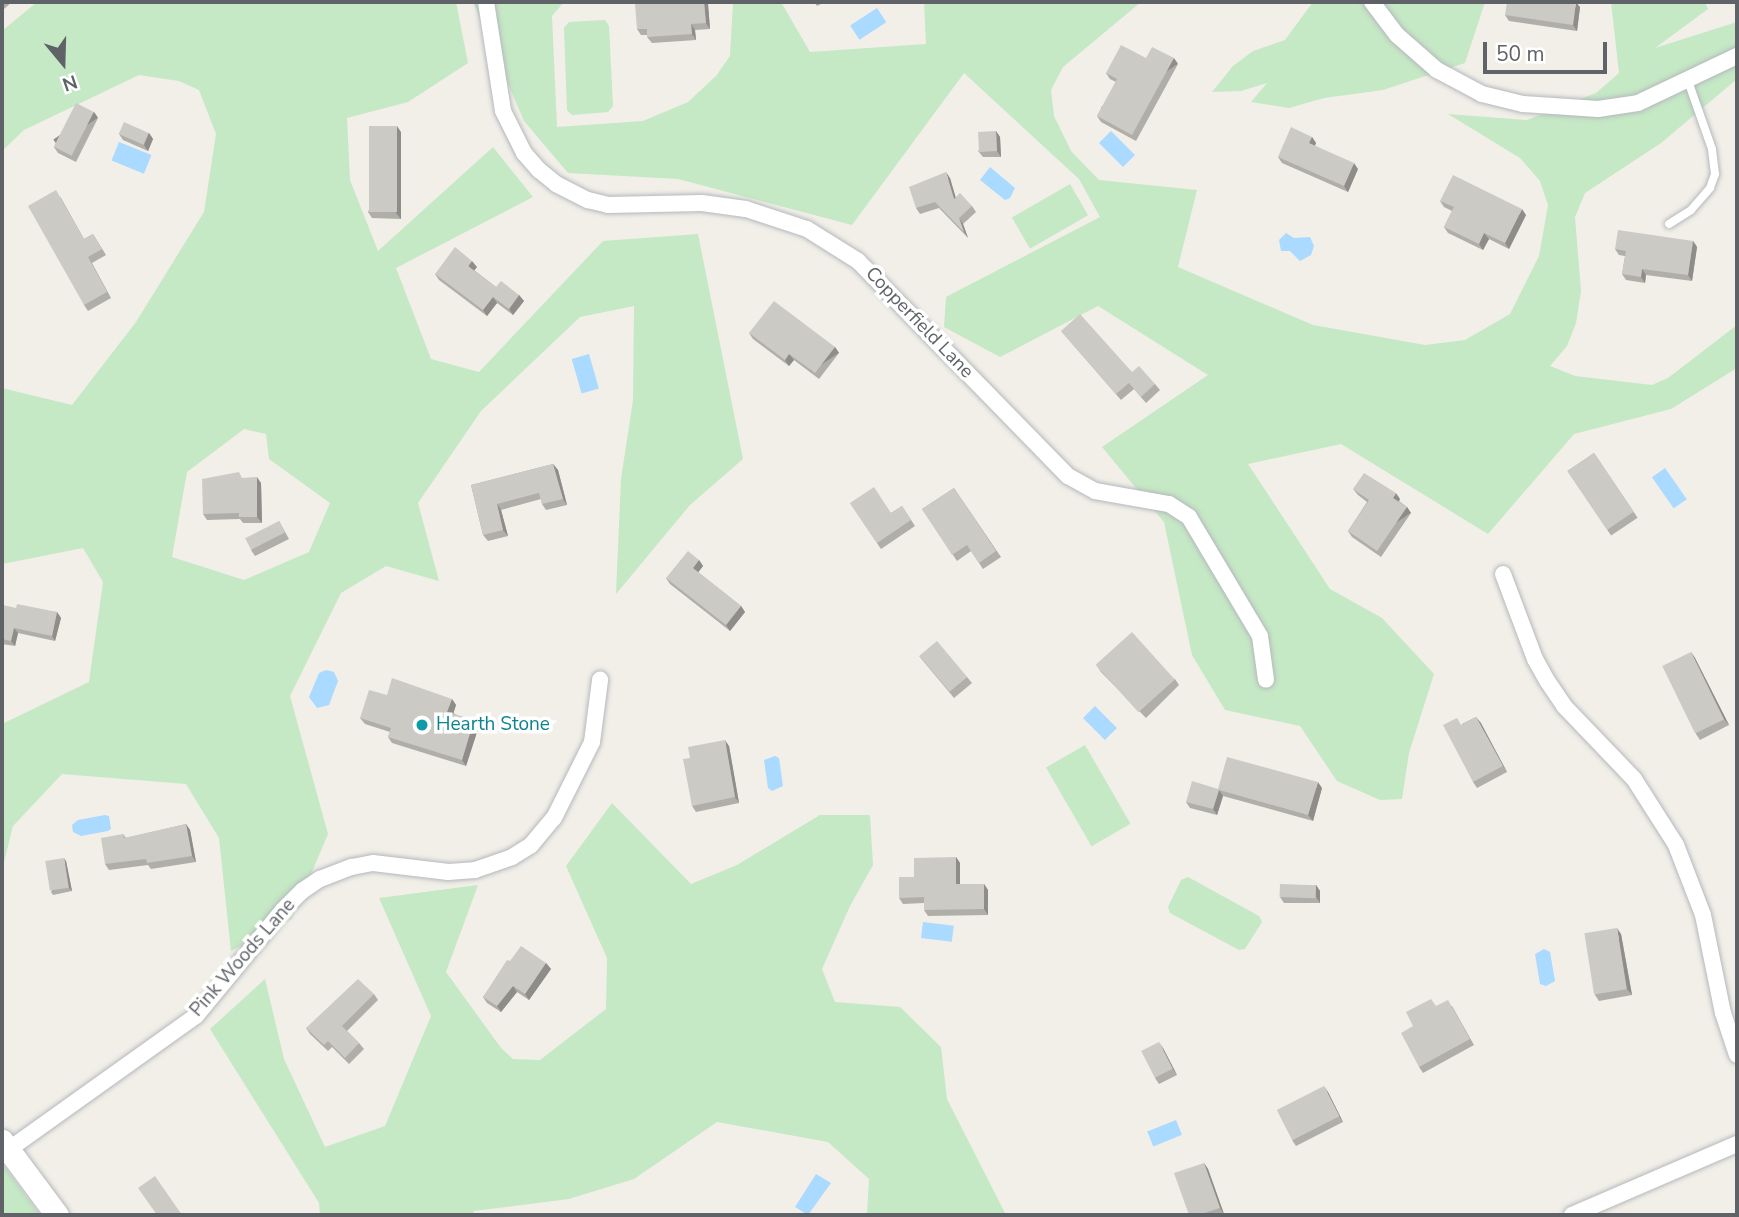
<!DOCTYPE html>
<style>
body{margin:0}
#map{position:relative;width:1739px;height:1217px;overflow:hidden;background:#f1efe8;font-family:"Nunito Sans",sans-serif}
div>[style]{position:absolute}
.green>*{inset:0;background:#c5e8c5;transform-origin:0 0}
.water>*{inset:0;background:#aadaff;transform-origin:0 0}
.roads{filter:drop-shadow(0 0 2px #b5b8bc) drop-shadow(0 0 2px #b5b8bc)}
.lane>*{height:8px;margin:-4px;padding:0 4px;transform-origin:4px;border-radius:4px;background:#fff}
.street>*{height:16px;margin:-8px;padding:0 8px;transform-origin:8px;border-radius:8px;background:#fff}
.secondary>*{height:23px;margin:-11.5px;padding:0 11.5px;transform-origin:11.5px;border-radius:11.5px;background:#fff}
.wall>*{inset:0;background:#afaea9;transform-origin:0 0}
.shaded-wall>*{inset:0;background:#8f8d8a;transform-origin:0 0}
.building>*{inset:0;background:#cccac5;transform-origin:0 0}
.dots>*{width:19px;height:19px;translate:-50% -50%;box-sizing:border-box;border:4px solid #fff;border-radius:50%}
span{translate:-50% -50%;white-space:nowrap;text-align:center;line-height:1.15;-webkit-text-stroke:7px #fff;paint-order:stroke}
.street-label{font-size:19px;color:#5f6368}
.culture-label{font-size:19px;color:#0d838f}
.left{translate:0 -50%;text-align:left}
.frame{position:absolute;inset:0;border:4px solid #5f6368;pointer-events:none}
.north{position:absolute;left:28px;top:28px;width:70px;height:70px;-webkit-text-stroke:5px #fff;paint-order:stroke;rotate:161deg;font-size:19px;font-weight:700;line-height:28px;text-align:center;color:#5f6368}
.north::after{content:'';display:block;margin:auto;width:24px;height:32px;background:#5f6368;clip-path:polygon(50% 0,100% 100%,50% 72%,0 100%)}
.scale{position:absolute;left:1483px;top:42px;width:124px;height:32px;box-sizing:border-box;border:4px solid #5f6368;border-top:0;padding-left:9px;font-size:21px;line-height:24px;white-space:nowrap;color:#5f6368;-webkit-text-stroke:5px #fff;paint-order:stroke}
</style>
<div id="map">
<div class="green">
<i style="clip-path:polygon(evenodd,37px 2px,456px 2px,468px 63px,408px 102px,347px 118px,350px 180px,378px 251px,493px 147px,533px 197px,396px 268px,431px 359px,479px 372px,603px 241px,698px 234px,743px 459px,690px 505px,616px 594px,621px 479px,633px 400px,634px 306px,580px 317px,481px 411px,418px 503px,439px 581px,386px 566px,341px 593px,290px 696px,328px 834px,292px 919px,231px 951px,219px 838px,186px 784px,62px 774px,13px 826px,2px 870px,2px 724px,89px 682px,103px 582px,83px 548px,2px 564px,2px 388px,72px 405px,136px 322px,204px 212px,216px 134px,199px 90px,179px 81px,139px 75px,24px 130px,2px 151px,2px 31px,37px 2px,244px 429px,266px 434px,269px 459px,330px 503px,309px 552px,244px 580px,172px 557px,187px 472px,244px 429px)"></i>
<i style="clip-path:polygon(473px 2px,564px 2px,552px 16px,557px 127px,643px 121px,688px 102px,716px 76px,730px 56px,733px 2px,781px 2px,810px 52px,926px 44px,924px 2px,1141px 2px,1063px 67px,1051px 90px,1054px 116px,1071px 151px,1099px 180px,1197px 190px,1178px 267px,1313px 325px,1425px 345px,1465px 340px,1510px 314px,1539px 256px,1548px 205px,1540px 181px,1520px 158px,1448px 114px,1527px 120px,1596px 93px,1619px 73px,1611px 2px,1705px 2px,1708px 9px,1655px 48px,1737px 22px,1737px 79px,1661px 143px,1585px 193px,1575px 217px,1581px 291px,1576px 323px,1567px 346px,1550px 366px,1575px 376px,1652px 385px,1668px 378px,1737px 325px,1737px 368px,1671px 409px,1574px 434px,1488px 534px,1341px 444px,1248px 464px,1330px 589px,1382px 618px,1434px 674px,1409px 753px,1402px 799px,1380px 800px,1337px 781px,1300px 726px,1225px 710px,1192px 655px,1164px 522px,1102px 447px,1208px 375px,1098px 306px,1000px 357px,944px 327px,946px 297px,1100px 217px,1079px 179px,964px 73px,852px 225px,678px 179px,568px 173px,524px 121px)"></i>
<i style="clip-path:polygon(1313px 2px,1485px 2px,1465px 63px,1383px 90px,1324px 98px,1289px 108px,1251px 102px,1267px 83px,1241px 91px,1212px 92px,1233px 66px,1253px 51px,1285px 40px)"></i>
<i style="clip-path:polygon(605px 20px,609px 26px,613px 106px,608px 112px,572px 115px,567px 110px,564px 28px,569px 22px)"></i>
<i style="left:1070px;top:184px;width:36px;height:67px;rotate:60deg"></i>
<i style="left:1085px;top:745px;width:91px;height:45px;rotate:60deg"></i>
<i style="clip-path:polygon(612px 803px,691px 884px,737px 865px,820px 815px,870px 815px,873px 865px,850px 906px,822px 969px,835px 1002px,900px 1007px,941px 1047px,947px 1099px,1006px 1215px,867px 1215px,869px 1179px,828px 1142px,717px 1122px,634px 1179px,569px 1199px,473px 1211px,475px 1215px,320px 1215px,319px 1203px,210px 1029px,265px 979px,284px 1059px,325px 1147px,385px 1126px,431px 1016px,379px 898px,478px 885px,446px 972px,501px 1048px,513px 1059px,540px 1060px,606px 1009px,607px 958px,566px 866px)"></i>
<i style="clip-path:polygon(1188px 877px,1259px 916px,1262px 922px,1245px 949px,1239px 950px,1170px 913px,1168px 907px,1181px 880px)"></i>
<i style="clip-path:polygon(2px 1163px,40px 1215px,2px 1215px)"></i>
</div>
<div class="water">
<i style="left:877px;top:8px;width:17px;height:32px;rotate:57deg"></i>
<i style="left:1111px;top:131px;width:34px;height:17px;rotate:45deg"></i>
<i style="left:119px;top:142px;width:35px;height:20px;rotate:22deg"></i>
<i style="clip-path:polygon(990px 167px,1015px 188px,1010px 198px,1005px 200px,980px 180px)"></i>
<i style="clip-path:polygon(1286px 233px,1294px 238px,1310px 237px,1314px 246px,1311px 255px,1300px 261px,1290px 251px,1281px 251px,1279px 240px)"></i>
<i style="left:589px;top:354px;width:36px;height:18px;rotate:74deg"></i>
<i style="left:1665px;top:468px;width:38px;height:16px;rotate:55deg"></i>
<i style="clip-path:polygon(326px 670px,334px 672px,338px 681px,329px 705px,317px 708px,309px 697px,319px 673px)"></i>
<i style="left:1095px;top:706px;width:31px;height:17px;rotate:45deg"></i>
<i style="clip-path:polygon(775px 756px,779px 758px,783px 786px,772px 791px,768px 788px,764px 760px)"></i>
<i style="clip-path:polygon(105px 815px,109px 816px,111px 829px,108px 831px,81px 836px,73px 832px,72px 825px,78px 820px)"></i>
<i style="left:923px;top:922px;width:31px;height:16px;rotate:7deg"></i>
<i style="clip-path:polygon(1544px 949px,1550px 952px,1555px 981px,1546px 986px,1540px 984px,1535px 954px)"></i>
<i style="left:1176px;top:1120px;width:16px;height:31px;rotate:68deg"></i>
<i style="clip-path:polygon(816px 1174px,831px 1183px,808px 1215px,795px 1207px)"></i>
</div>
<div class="roads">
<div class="lane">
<i style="left:1669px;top:224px;width:26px;rotate:-32deg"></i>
<i style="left:1691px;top:210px;width:29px;rotate:-49deg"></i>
<i style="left:1710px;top:188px;width:15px;rotate:-70deg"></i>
<i style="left:1715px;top:174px;width:25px;rotate:-97deg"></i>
<i style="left:1712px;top:149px;width:72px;rotate:-109.4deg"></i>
</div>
<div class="street">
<i style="left:486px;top:2px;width:110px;rotate:81.1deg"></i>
<i style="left:503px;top:111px;width:47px;rotate:63.4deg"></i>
<i style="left:524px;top:153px;width:23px;rotate:49deg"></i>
<i style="left:539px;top:170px;width:22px;rotate:39deg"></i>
<i style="left:556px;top:184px;width:36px;rotate:27deg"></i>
<i style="left:588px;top:200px;width:21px;rotate:14deg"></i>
<i style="left:608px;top:205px;width:94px;rotate:-1.2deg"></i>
<i style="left:702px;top:203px;width:44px;rotate:7.8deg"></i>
<i style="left:746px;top:209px;width:64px;rotate:18.2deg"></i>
<i style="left:807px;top:229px;width:60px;rotate:32.1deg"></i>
<i style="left:858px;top:261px;width:301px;rotate:45.7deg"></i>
<i style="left:1068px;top:476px;width:31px;rotate:29deg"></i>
<i style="left:1095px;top:491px;width:75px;rotate:10deg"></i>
<i style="left:1169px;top:504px;width:24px;rotate:33deg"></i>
<i style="left:1189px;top:517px;width:139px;rotate:59.2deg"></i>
<i style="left:1260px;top:636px;width:44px;rotate:82.2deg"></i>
<i style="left:1372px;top:2px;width:41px;rotate:52.9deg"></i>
<i style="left:1397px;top:35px;width:53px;rotate:41.2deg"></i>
<i style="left:1437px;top:70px;width:51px;rotate:28.1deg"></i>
<i style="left:1482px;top:94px;width:42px;rotate:13.7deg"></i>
<i style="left:1523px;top:104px;width:75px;rotate:3.8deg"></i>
<i style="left:1598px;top:109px;width:40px;rotate:-8.5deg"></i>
<i style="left:1638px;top:103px;width:110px;rotate:-25.4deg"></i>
<i style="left:1503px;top:574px;width:91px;rotate:69.4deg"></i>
<i style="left:1535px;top:659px;width:26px;rotate:61deg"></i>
<i style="left:1548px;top:682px;width:29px;rotate:56deg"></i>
<i style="left:1564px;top:706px;width:101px;rotate:46.2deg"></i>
<i style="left:1634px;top:779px;width:78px;rotate:57.5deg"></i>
<i style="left:1676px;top:845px;width:75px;rotate:68.9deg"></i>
<i style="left:1703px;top:915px;width:100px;rotate:78.5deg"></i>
<i style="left:1723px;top:1013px;width:44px;rotate:71.6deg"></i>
<i style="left:8px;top:1150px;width:231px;rotate:-35.5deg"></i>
<i style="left:196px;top:1016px;width:137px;rotate:-50.6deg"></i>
<i style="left:283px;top:910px;width:27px;rotate:-45deg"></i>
<i style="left:302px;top:891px;width:22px;rotate:-34deg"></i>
<i style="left:320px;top:879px;width:34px;rotate:-21deg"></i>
<i style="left:352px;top:867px;width:21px;rotate:-11deg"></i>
<i style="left:373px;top:863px;width:76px;rotate:6.8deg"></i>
<i style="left:448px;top:872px;width:27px;rotate:-4deg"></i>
<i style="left:475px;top:870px;width:39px;rotate:-19deg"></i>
<i style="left:512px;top:857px;width:22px;rotate:-32deg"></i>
<i style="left:531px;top:845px;width:35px;rotate:-50deg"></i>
<i style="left:554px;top:818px;width:85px;rotate:-63.4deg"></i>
<i style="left:592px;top:742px;width:63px;rotate:-82.6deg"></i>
<i style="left:1572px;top:1215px;width:180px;rotate:-23.3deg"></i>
</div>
<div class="secondary">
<i style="left:2px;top:1141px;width:92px;rotate:53.4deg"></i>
</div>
</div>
<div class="wall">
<i style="clip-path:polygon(2px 2px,12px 2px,4px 9px,2px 7px)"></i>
<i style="clip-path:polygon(663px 2px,706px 2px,708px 4px,710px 29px,695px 30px,696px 40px,652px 43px,647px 37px,647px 35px,641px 35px,637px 29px)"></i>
<i style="clip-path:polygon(814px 2px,825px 2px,817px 6px)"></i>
<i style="clip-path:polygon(1580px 7px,1577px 31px,1509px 21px,1505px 15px)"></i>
<i style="clip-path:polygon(1146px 58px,1178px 64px,1136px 141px,1101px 122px,1097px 116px,1116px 82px,1110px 79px,1106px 73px)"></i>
<i style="clip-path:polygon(94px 112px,98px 118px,76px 162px,58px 153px,54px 147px)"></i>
<i style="clip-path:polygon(996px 131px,1000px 137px,1001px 157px,983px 157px,978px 151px)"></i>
<i style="clip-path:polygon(401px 132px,401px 219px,372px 218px,368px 212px)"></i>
<i style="clip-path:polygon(149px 133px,153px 139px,148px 151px,123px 140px,119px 134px)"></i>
<i style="clip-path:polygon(1312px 137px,1316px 143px,1315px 146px,1358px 169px,1348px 192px,1282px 163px,1278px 157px)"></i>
<i style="clip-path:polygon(950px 178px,955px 197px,972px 206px,976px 212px,963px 224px,968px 238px,939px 208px,920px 214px,916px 208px)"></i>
<i style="clip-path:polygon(60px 196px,84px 239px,93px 234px,106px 255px,92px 263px,111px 298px,88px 311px,84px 305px)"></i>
<i style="clip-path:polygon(1440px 201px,1526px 215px,1509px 249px,1489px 239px,1483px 250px,1448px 233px,1444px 227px,1452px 211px,1444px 207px)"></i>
<i style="clip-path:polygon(1693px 241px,1697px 247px,1692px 281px,1646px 275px,1645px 283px,1626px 280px,1622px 274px,1625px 256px,1619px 255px,1615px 249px)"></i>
<i style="clip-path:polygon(477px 267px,474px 270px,496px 287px,519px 295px,524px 301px,513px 315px,497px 303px,487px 316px,439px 280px,435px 274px)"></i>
<i style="clip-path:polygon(1061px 331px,1132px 372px,1155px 384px,1160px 390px,1146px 403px,1134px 389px,1121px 400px)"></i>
<i style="clip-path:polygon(749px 333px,835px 347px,839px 353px,819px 379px,794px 360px,789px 366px,753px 339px)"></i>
<i style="left:1594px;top:453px;width:78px;height:32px;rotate:56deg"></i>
<i style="clip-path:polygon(553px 464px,558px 470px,567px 505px,546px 510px,542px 504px,541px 499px,501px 510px,508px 536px,488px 541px,483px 535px,471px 485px)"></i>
<i style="clip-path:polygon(243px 478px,261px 483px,262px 523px,243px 523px,240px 519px,207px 520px,203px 514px)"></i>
<i style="clip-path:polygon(954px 488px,1001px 557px,983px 569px,971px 551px,957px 561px,922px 509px)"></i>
<i style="clip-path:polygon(1353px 489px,1400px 499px,1399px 501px,1407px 507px,1411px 513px,1381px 557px,1352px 537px,1348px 531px,1367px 502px,1358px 495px)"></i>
<i style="clip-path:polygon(850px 503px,891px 513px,902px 506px,915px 526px,881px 549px)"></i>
<i style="clip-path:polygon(279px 521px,289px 539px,255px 556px,251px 550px)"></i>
<i style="clip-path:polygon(699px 560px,703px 566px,698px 572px,741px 606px,745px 612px,730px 631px,670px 584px,666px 578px)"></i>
<i style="clip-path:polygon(2px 608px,16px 608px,57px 612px,61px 618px,55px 641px,18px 633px,15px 646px,2px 644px)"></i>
<i style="clip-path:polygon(1691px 652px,1695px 658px,1729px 725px,1700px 740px,1696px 734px)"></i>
<i style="clip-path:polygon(919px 656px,967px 677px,972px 683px,954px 698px)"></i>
<i style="clip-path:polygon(1097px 666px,1175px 679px,1179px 685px,1146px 718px,1101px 672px)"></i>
<i style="clip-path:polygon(387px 695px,452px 699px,456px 705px,453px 713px,479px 726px,466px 766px,392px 743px,388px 737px,390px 732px,365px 724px,360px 718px)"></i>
<i style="clip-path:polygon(1476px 717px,1507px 772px,1477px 788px,1473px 782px,1462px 724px)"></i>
<i style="clip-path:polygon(729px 746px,739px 803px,696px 812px,692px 806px,690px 758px)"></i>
<i style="clip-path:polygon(1322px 788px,1313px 821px,1223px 796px,1217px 815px,1190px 808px,1186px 802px,1218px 789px)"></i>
<i style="clip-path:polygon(186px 824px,190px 830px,196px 862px,151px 869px,148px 865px,109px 870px,105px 864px,123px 834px,126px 838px)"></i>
<i style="clip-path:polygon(956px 857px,960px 863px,960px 884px,984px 884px,988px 890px,988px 915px,928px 916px,924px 910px,924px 903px,903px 904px,899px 898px,914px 877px)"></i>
<i style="clip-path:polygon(66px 861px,72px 891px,53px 895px,51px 892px)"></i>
<i style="clip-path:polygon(1316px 885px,1320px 891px,1320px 903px,1284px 903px,1280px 897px)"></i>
<i style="clip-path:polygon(1621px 934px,1632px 995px,1599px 1001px,1595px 995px)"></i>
<i style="clip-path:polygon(510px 961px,546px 963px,551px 969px,529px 1000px,517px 992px,501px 1012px,487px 1003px,483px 997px)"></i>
<i style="clip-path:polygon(374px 994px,378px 1000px,347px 1031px,359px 1043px,364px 1049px,349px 1064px,332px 1047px,328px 1051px,310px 1034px,306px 1028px)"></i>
<i style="clip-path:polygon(1436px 1006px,1452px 1006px,1474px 1045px,1423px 1073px,1419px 1067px)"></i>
<i style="clip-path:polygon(1163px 1048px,1177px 1075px,1159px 1084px,1155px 1078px)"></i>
<i style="clip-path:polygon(1328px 1092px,1343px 1122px,1296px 1146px,1292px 1140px)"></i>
<i style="clip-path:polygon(1204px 1163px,1208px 1169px,1224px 1214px,1220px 1215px,1189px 1215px)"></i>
</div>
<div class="shaded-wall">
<i style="clip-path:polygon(704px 2px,706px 2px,708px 4px,710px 29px,706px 23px)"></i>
<i style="clip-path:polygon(1576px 2px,1580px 7px,1577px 31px,1573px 25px)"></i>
<i style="clip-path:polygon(691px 24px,695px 30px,696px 40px,692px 34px)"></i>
<i style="left:1174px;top:58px;width:7px;height:88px;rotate:56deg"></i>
<i style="left:94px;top:112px;width:7px;height:49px;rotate:56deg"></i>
<i style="clip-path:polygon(397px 126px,401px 132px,401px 219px,396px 213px)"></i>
<i style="clip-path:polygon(996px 131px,1000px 137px,1001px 157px,997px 151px)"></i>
<i style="clip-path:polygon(149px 133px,153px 139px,148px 151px,144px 145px)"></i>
<i style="clip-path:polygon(1312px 137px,1316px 143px,1313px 149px,1309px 143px)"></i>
<i style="clip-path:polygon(1354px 163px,1358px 169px,1348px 192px,1344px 186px)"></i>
<i style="clip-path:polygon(946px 172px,950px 178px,958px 205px,954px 199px)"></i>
<i style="clip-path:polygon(1522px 209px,1526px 215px,1509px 249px,1505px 243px)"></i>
<i style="clip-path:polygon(959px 218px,963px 224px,968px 238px,964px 232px)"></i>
<i style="clip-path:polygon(1484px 233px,1489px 239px,1483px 250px,1479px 244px)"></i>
<i style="clip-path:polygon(1693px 241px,1697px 247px,1692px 281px,1688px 275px)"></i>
<i style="clip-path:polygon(472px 261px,477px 267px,473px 272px,468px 266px)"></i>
<i style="clip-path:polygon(1642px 269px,1646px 275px,1645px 283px,1641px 277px)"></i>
<i style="clip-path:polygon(519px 295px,524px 301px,513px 315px,509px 309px)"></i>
<i style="clip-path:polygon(493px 297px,497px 303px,487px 316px,483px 310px)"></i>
<i style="left:835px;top:347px;width:7px;height:33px;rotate:56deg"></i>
<i style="clip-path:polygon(789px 354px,794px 360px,789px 366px,785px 360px)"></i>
<i style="clip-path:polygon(553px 464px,558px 470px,567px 505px,563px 499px)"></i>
<i style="clip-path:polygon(257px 477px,261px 483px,262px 523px,257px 517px)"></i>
<i style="clip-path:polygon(1396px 493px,1400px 499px,1397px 504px,1393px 498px)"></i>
<i style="clip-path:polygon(497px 504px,501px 510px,508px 536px,503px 530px)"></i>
<i style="left:1407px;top:507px;width:7px;height:53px;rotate:56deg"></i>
<i style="clip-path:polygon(699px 560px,703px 566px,697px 574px,693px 568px)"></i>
<i style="clip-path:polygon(741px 606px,745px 612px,730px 631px,726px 625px)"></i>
<i style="clip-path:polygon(57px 612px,61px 618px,55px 641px,52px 636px)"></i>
<i style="clip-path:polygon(14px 628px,18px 633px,15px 646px,11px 641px)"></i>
<i style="clip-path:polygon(1691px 652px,1695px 658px,1729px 725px,1724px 719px)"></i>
<i style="clip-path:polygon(452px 699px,456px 705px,452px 718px,447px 712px)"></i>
<i style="clip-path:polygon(1476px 717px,1481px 723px,1507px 772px,1503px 766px)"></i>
<i style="clip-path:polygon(474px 720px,479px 726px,466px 766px,462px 760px)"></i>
<i style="clip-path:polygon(725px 740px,729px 746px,739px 803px,735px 797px)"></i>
<i style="clip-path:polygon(1318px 782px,1322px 788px,1313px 821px,1308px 815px)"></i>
<i style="clip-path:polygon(1219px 790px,1223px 796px,1217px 815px,1213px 809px)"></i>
<i style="clip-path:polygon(186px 824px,190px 830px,196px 862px,192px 856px)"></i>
<i style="clip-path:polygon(956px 857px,960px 863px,960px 890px,956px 884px)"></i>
<i style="clip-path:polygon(64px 858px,66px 861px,72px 891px,69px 888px)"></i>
<i style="clip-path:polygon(984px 884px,988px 890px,988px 915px,984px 909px)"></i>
<i style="clip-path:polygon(1316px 885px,1320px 891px,1320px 903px,1316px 897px)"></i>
<i style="clip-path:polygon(1617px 928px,1621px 934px,1632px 995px,1627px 989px)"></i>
<i style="clip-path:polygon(546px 963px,551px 969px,529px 1000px,525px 994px)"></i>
<i style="clip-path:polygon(513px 986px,517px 992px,501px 1012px,497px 1006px)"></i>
<i style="clip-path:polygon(1159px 1042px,1163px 1048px,1177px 1075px,1173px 1069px)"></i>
<i style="clip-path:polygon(1324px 1086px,1328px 1092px,1343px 1122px,1339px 1116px)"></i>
<i style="clip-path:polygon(1204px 1163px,1208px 1169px,1224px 1214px,1220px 1208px)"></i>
</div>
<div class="building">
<i style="clip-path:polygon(663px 2px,704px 2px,706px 23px,691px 24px,692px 34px,647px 37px,647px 29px,637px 29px,635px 4px)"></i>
<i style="clip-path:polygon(1507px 2px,1576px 2px,1573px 25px,1505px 15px)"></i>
<i style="clip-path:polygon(1121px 45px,1146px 58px,1152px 47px,1174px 58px,1132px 135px,1097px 116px,1117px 79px,1106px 73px)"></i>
<i style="left:76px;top:103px;width:20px;height:49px;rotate:27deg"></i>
<i style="left:124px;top:122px;width:27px;height:13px;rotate:24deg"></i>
<i style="left:369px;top:126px;width:28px;height:86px"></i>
<i style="clip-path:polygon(1291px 127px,1312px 137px,1309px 143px,1354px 163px,1344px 186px,1278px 157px)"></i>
<i style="left:996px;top:131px;width:20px;height:18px;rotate:87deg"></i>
<i style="clip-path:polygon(946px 172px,954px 199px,960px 193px,972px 206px,959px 218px,964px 232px,935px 202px,916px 208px,909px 187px)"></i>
<i style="clip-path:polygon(1453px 175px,1522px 209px,1505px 243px,1484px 233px,1479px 244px,1444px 227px,1454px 207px,1440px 201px)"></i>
<i style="clip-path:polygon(56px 190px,84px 239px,93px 234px,102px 249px,88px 257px,107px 292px,84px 305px,28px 206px)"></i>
<i style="clip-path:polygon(1618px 230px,1693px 241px,1688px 275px,1642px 269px,1641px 277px,1622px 274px,1626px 251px,1615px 249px)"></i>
<i style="clip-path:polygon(455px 247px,472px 261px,468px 266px,496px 287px,501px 281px,519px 295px,509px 309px,493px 297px,483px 310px,435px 274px)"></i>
<i style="clip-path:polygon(774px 301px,835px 347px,815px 373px,789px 354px,785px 360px,749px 333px)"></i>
<i style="clip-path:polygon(1080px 314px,1132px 372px,1139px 366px,1155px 384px,1141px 397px,1129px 383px,1116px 394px,1061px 331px)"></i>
<i style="left:1594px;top:453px;width:71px;height:32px;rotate:56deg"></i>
<i style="clip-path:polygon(553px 464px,563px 499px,542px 504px,539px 493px,497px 504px,503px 530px,483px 535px,471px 485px)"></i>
<i style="clip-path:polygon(239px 472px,242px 478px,257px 477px,257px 517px,239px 517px,239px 513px,203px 514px,202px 479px)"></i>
<i style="clip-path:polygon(1364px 473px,1396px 493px,1393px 498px,1407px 507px,1377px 551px,1348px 531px,1369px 500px,1353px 489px)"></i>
<i style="clip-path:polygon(874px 487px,891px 513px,902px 506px,911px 520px,877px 543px,850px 503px)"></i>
<i style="clip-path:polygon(954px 488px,996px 551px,979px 563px,967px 545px,952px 555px,922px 509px)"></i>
<i style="left:279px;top:521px;width:13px;height:38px;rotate:63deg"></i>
<i style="clip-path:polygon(688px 551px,699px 560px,693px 568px,741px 606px,726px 625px,666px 578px)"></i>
<i style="clip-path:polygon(17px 604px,57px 612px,52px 636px,14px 628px,11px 641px,2px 639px,2px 608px,3px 605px,16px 608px)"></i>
<i style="left:1132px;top:632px;width:64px;height:49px;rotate:48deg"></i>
<i style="left:937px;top:641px;width:47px;height:23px;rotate:50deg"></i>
<i style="left:1691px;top:652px;width:75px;height:32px;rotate:64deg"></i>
<i style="clip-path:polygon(392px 678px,452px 699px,447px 712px,474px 720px,462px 760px,388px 737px,391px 728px,360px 718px,369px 690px,387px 695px)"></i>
<i style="clip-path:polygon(1476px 717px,1503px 766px,1473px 782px,1443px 725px,1457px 718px,1461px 725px)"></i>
<i style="clip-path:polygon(725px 740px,735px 797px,692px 806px,683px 759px,690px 758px,688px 747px)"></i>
<i style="clip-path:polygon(1227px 757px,1318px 782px,1308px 815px,1219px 790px,1213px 809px,1186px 802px,1192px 781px,1218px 789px)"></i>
<i style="clip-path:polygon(186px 824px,192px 856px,147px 863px,146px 859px,105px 864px,101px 838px,123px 834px,124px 838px)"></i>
<i style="clip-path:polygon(956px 857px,956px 884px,984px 884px,984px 909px,924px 910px,924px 897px,899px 898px,899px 877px,914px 877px,914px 858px)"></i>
<i style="left:64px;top:858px;width:30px;height:19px;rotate:81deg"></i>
<i style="left:1280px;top:884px;width:36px;height:13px;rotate:2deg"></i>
<i style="left:1617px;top:928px;width:62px;height:33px;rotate:81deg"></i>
<i style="clip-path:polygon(521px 946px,546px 963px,525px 994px,513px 986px,497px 1006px,483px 997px,507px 960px,510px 961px)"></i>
<i style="clip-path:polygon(358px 979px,374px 994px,342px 1026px,359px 1043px,345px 1058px,328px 1041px,324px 1045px,306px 1028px)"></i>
<i style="clip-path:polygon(1431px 999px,1436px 1006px,1448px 1000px,1470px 1039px,1419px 1067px,1401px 1033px,1413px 1026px,1406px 1012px)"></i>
<i style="left:1159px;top:1042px;width:30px;height:20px;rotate:63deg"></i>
<i style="left:1324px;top:1086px;width:34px;height:53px;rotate:63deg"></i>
<i style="clip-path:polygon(1204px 1163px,1220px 1208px,1198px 1215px,1189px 1215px,1174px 1173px)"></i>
<i style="clip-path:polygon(155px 1176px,182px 1215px,157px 1215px,138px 1188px)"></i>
</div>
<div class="dots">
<i style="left:422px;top:725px;background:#0f9aa8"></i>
</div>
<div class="street-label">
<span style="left:919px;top:323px;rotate:46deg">Copperfield Lane</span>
<span style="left:243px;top:958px;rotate:-49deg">Pink Woods Lane</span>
</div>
<div class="culture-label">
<span class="left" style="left:436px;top:725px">Hearth Stone</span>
</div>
<div class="frame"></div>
<div class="north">N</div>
<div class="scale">50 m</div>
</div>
